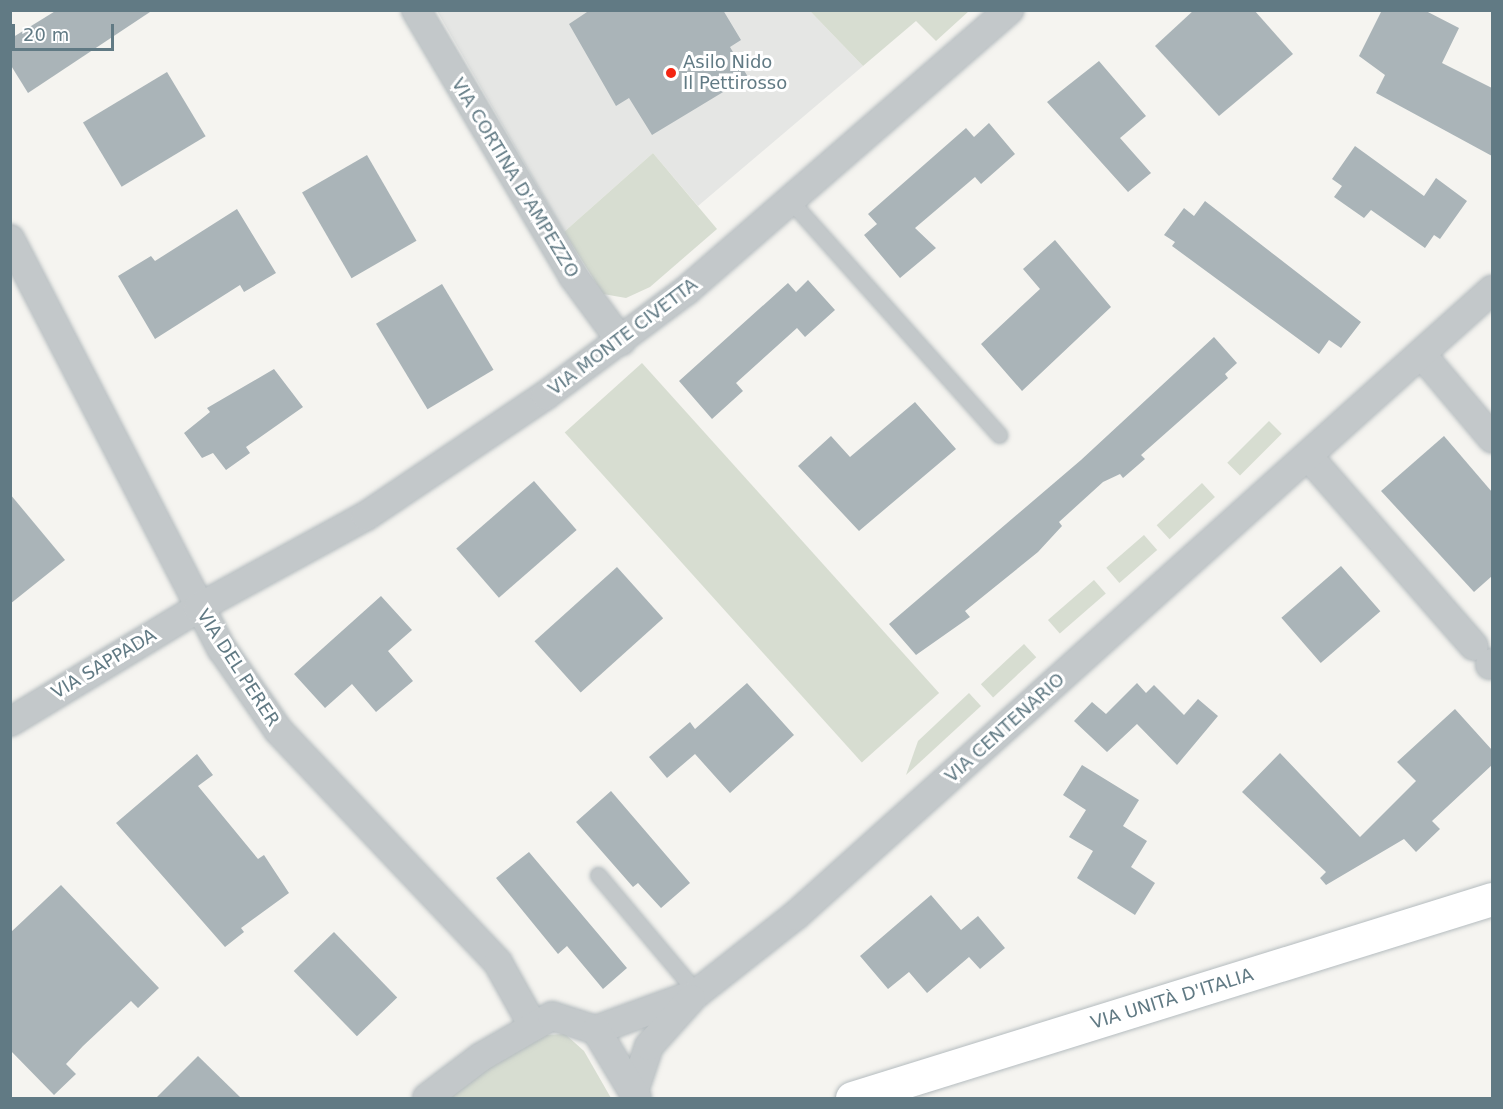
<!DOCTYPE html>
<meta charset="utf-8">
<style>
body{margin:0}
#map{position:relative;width:1503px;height:1109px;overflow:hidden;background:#f5f4f0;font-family:"DejaVu Sans",sans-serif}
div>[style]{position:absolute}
.built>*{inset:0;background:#e5e6e4}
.green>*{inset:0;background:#d7ddd1;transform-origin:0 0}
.building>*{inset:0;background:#aab4b8;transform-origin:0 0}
.roads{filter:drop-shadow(0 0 2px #b5bcbf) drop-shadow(0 0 2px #b5bcbf)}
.lane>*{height:15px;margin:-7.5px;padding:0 7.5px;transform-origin:7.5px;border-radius:7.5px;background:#c3c8ca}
.street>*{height:28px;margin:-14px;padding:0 14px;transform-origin:14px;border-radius:14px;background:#c3c8ca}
.secondary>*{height:33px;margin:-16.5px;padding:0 16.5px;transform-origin:16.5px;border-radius:16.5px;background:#fff}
.dots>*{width:16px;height:16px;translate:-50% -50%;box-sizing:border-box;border:3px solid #fff;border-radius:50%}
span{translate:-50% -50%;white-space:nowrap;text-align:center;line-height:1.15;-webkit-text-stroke:6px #fff;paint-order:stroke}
.poi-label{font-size:18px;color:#617a84}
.left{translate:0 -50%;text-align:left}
.street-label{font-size:18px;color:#617a84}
.frame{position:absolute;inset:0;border:12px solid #617a84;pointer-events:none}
.scale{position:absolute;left:12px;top:24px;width:102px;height:27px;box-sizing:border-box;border:3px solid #617a84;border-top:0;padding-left:8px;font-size:18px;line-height:21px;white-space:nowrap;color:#617a84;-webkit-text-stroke:4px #fff;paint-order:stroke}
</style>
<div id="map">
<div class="built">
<i style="clip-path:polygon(437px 11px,810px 11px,863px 66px,698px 206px,653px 153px,564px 232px)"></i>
</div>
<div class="green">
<i style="clip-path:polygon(810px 11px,969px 11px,936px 41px,916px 21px,863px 66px)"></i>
<i style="clip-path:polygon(653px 153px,717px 229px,650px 287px,626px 298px,603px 294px,564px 232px)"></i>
<i style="left:642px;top:363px;width:444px;height:104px;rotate:48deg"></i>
<i style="left:1269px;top:421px;width:18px;height:59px;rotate:45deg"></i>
<i style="left:1202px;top:483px;width:19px;height:62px;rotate:47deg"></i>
<i style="left:1144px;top:535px;width:20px;height:50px;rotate:49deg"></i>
<i style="left:1094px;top:580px;width:18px;height:61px;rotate:49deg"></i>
<i style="left:1024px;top:644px;width:18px;height:59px;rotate:47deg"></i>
<i style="clip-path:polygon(969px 693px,981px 706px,906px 775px,918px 741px)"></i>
<i style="clip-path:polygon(565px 1034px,584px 1051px,611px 1098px,440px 1098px,544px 1035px)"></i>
</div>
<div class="building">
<i style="clip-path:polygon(57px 10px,153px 10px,28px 93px,10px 64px,10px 39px)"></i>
<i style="clip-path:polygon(590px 10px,723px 10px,741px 40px,730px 47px,748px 77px,652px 135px,629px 98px,616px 106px,569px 24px)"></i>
<i style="clip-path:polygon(1194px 10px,1254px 10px,1293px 54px,1219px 116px,1155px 46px)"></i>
<i style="clip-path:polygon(1382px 10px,1424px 10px,1459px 28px,1442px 63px,1492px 88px,1492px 156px,1376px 93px,1385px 75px,1359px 56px)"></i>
<i style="clip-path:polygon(1099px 61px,1146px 116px,1120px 138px,1151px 173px,1128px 192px,1047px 102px)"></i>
<i style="left:167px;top:72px;width:75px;height:98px;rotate:59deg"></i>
<i style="clip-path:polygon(989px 123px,1015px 154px,981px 184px,975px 177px,915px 228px,936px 248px,900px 278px,864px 235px,877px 224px,868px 214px,966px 128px,974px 137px)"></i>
<i style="clip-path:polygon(1355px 146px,1424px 196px,1436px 178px,1467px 201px,1440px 239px,1434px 235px,1425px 248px,1371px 210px,1364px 218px,1334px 197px,1342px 186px,1332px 179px)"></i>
<i style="left:367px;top:155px;width:99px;height:75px;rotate:60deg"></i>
<i style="clip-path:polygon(1205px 201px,1361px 322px,1341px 348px,1329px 340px,1319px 354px,1172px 246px,1175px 242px,1164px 235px,1184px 208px,1194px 216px)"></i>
<i style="clip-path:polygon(237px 209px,276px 273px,244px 292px,240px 285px,155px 339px,118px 276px,151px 256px,155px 261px)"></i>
<i style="clip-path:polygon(1055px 240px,1111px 307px,1022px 391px,981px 344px,1040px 289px,1023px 269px)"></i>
<i style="clip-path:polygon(808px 280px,835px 310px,805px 337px,797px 328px,736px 383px,743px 391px,712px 419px,679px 381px,788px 283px,796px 292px)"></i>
<i style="left:442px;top:284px;width:100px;height:77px;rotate:59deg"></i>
<i style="clip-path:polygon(1214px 337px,1237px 363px,1225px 374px,1228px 378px,1141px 455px,1145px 459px,1123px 478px,1120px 474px,1103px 482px,1059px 522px,1062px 526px,1038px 552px,965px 611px,970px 617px,916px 655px,889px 624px,1081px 460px)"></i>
<i style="clip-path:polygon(274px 369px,303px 407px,246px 447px,250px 453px,226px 470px,213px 453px,202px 458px,184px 433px,210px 412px,207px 408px)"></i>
<i style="clip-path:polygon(915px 402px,956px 449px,859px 531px,798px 466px,831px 436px,850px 457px)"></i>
<i style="clip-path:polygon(1444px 436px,1492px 492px,1492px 576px,1474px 592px,1381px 491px)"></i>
<i style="left:534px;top:481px;width:65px;height:103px;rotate:49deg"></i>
<i style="clip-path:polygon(10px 494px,65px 560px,10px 604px)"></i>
<i style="left:1341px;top:566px;width:60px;height:79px;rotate:49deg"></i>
<i style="left:617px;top:567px;width:69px;height:111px;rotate:48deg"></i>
<i style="clip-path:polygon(381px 596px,412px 630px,388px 651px,413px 681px,376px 712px,352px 684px,325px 708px,294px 674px)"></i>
<i style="clip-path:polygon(747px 683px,794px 735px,730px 793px,695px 754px,667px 778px,649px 757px,690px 722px,695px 729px)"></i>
<i style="clip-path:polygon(1137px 683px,1146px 693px,1154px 685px,1184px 715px,1198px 699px,1218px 716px,1177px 765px,1137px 724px,1107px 752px,1074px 721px,1092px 702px,1106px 714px)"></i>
<i style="clip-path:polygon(1455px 709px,1492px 750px,1492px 765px,1432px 821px,1440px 829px,1416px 852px,1404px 839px,1326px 885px,1320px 878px,1326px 872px,1242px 792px,1280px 753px,1360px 837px,1416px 781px,1397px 762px)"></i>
<i style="clip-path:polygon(197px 754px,213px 775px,198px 786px,258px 859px,264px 855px,289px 893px,241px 928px,244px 932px,225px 947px,116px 823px)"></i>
<i style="clip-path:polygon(1082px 765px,1139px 800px,1123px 826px,1147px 841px,1131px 867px,1155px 883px,1135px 915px,1077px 878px,1093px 851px,1069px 837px,1086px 810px,1063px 795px)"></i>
<i style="clip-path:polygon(611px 791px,690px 883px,661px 908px,638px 883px,633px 887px,576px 822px)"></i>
<i style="clip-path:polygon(529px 852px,627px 968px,603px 989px,567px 946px,558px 954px,496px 878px)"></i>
<i style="clip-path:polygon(61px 885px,159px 988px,138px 1008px,131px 1001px,83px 1046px,66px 1064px,76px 1074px,54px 1095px,10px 1050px,10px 933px)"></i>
<i style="clip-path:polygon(931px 895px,961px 930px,978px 916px,1005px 948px,980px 969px,969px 957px,927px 993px,909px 972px,888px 989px,860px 956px)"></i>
<i style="left:334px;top:932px;width:91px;height:56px;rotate:46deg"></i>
<i style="clip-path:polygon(198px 1056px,241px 1098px,156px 1098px)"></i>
</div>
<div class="roads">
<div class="lane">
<i style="left:789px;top:199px;width:316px;rotate:48.3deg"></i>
<i style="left:598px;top:875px;width:154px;rotate:50deg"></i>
</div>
<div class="street">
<i style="left:416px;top:10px;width:309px;rotate:59.4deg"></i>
<i style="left:573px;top:276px;width:81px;rotate:53.6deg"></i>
<i style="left:10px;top:239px;width:462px;rotate:62.7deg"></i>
<i style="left:222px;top:649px;width:98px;rotate:55.3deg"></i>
<i style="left:278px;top:730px;width:320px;rotate:46.6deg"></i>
<i style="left:498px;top:963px;width:70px;rotate:60.9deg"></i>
<i style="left:1422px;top:355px;width:109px;rotate:49.9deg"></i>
<i style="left:1308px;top:456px;width:252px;rotate:48.9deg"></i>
<i style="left:1490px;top:665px;width:3px;rotate:-45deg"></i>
<i style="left:10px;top:722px;width:220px;rotate:-31.2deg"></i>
<i style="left:198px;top:608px;width:192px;rotate:-28.7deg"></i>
<i style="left:366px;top:516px;width:217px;rotate:-33.9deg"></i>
<i style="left:546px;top:395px;width:176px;rotate:-36.7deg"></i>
<i style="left:687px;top:290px;width:427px;rotate:-41deg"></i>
<i style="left:596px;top:1030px;width:108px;rotate:-20.1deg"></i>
<i style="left:697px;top:993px;width:125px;rotate:-38.2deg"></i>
<i style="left:795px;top:916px;width:937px;rotate:-41.93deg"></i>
<i style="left:634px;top:1091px;width:47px;rotate:-71.6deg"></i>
<i style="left:649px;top:1046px;width:63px;rotate:-48.2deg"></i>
<i style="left:427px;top:1098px;width:68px;rotate:-37.2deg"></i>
<i style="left:481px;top:1057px;width:82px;rotate:-30deg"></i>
<i style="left:552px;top:1016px;width:46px;rotate:17.7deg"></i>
<i style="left:596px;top:1030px;width:79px;rotate:58.9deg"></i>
</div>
<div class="secondary">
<i style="left:852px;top:1098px;width:670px;rotate:-17.27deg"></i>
</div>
</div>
<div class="dots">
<i style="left:671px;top:73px;background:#f32512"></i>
</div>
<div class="poi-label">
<span class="left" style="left:683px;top:73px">Asilo Nido<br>Il Pettirosso</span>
</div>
<div class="street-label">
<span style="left:515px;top:178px;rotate:59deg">VIA CORTINA D'AMPEZZO</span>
<span style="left:623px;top:337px;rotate:-37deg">VIA MONTE CIVETTA</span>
<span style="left:104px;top:664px;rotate:-31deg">VIA SAPPADA</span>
<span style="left:238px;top:668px;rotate:57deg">VIA DEL PERER</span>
<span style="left:1005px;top:728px;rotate:-42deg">VIA CENTENARIO</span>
<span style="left:1172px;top:999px;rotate:-17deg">VIA UNITÀ D'ITALIA</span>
</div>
<div class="frame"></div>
<div class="scale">20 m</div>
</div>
